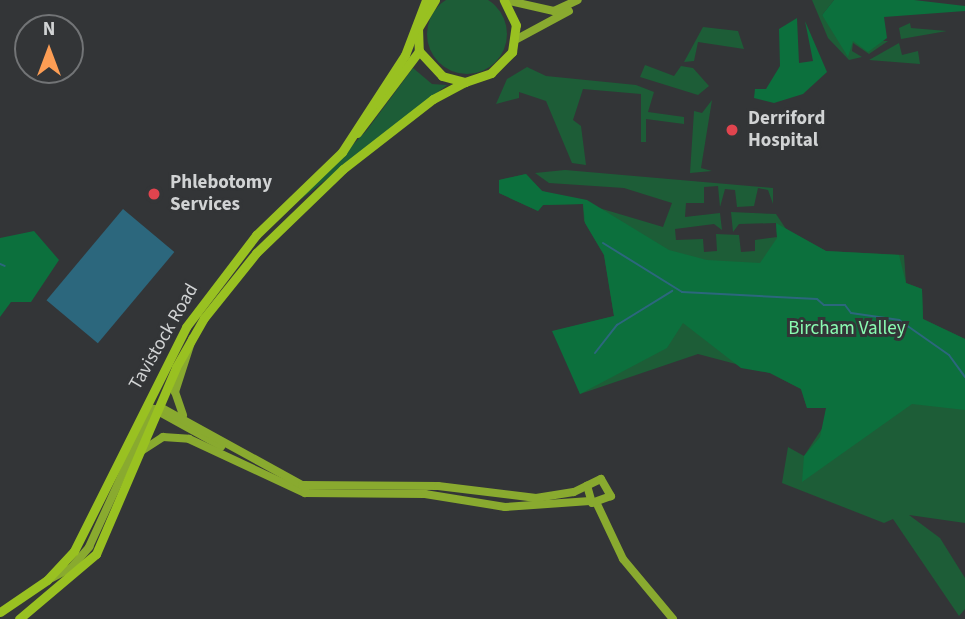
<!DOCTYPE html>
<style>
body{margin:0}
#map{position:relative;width:965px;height:619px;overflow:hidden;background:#333537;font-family:"Source Sans 3",sans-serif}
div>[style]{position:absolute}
.green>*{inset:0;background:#1d5d37}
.round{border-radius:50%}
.forest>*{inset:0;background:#0c703d}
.water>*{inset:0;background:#2c677d;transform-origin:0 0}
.stream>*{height:2px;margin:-1px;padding:0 1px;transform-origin:1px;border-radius:1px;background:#2c677d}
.primary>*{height:8px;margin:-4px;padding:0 4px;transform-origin:4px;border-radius:4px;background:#89aa2f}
.highway>*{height:9px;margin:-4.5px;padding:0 4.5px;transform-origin:4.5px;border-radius:4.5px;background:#99c121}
.dots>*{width:19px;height:19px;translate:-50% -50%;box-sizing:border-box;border:4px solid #333537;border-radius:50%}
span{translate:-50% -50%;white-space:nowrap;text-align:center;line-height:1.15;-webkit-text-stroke:6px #333537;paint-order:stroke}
.poi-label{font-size:19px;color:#d1d3d4;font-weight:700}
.left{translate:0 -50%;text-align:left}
.park-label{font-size:19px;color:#8afcb2}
.street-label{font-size:19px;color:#d1d3d4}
.north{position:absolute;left:14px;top:14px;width:70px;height:70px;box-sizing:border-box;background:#333537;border:2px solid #727476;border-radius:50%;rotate:0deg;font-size:19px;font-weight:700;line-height:28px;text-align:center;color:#d1d3d4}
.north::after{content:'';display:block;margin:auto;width:24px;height:32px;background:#fc9d54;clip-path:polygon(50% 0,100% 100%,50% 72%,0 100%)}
</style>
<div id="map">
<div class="green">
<i class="round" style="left:427px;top:-6px;width:80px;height:80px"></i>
<i style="clip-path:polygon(812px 0,834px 0,822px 15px,849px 46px,853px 40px,888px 41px,869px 54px,853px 43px,852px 51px,862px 57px,849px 60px,828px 38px)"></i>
<i style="clip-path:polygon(910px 23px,911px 28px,947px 31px,901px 39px,899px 28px)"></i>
<i style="clip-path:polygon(703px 27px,738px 31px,744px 49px,698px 42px,694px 61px,684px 62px)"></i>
<i style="clip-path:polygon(899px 43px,902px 55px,918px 51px,920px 64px,869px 60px)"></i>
<i style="clip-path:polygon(645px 65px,674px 76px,681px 66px,693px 68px,709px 86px,698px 95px,640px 77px)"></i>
<i style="clip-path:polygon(527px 67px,546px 76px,636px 85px,654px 92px,648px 112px,684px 117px,684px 124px,646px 119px,646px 142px,641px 142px,641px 94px,583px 89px,573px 120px,581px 126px,586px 165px,572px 163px,546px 101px,519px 92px,519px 98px,496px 104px,507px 79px)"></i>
<i style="clip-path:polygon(413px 68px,432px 84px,447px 85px,300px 200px,367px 130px)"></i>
<i style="clip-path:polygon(712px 100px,701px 168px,712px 171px,690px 173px,694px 111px,702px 113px)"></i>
<i style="clip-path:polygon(565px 170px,773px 188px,773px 204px,768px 190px,758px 188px,754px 206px,737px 207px,735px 190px,725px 189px,720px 207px,718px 186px,704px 187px,704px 203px,686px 203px,685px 217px,720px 213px,722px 230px,714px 224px,675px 229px,676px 240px,703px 239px,704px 252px,717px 251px,716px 234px,739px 235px,741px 252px,755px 251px,755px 240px,777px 237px,776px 223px,739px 224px,733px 232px,731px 212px,776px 214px,786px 229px,826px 251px,904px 255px,906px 283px,922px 289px,923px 319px,965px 339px,965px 523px,909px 515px,940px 538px,965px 578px,965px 609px,959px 616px,893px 519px,884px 523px,782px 483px,788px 447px,804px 456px,825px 424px,826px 408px,807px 408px,801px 389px,770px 373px,698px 354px,580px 394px,554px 331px,614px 316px,604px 255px,584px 221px,583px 204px,543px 205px,538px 211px,499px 193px,499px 180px,526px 174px,542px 191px,663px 227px,672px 203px,624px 188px,549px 183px,535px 173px)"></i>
</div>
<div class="forest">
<i style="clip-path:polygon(834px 0,914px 0,965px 6px,965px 11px,884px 17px,887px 38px,868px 52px,853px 41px,848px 57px,822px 15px)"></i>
<i style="clip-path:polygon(797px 18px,799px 63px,813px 61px,805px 21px,827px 72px,803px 94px,774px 103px,754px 98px,755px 89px,766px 89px,780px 66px,779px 29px)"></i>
<i style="clip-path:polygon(526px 174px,542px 191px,587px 200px,669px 250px,707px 260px,760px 263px,777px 238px,776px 223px,826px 251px,899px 255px,906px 283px,922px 289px,923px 319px,965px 339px,965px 410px,912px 404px,802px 482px,804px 456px,820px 437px,826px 408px,807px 408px,801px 389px,770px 373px,741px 368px,683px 323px,667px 348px,580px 394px,552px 331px,614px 316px,604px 255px,585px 223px,583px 204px,543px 205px,538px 211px,499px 193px,499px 180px)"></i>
<i style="clip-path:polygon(34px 231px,59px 260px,31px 302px,11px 302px,0 317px,0 238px)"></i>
</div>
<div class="water">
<i style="left:123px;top:209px;width:67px;height:119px;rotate:40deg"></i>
</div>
<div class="stream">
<i style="left:603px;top:243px;width:93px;rotate:31.8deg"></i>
<i style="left:682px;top:292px;width:135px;rotate:3deg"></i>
<i style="left:817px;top:299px;width:9px;rotate:41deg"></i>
<i style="left:824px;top:305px;width:21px"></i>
<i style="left:845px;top:305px;width:10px;rotate:53deg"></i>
<i style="left:851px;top:313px;width:49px;rotate:8.3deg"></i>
<i style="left:899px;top:320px;width:61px;rotate:35deg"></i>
<i style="left:949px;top:355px;width:27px;rotate:54deg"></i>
<i style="left:0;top:264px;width:5px;rotate:22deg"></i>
<i style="left:595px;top:353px;width:36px;rotate:-52deg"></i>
<i style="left:617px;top:325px;width:65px;rotate:-31.7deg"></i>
</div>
<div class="primary">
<i style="left:505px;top:0;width:50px;rotate:12.7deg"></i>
<i style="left:554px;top:11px;width:26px;rotate:-25deg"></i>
<i style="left:517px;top:39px;width:59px;rotate:-28.3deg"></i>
<i style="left:154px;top:409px;width:77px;rotate:28.9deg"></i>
<i style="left:183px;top:415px;width:24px;rotate:-109deg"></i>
<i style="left:175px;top:392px;width:56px;rotate:-72.2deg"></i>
<i style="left:143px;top:450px;width:24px;rotate:-33deg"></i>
<i style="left:163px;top:437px;width:26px;rotate:4deg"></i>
<i style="left:189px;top:439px;width:128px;rotate:25deg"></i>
<i style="left:305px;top:493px;width:120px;rotate:0.5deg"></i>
<i style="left:425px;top:494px;width:81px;rotate:9.2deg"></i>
<i style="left:505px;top:507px;width:85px;rotate:-4deg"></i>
<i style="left:597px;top:504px;width:61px;rotate:64.7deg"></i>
<i style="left:623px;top:559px;width:78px;rotate:50.2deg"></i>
<i style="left:50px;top:579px;width:24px;rotate:-28deg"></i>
<i style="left:71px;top:568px;width:28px;rotate:-49deg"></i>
<i style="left:89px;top:547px;width:146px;rotate:-65.4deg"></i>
<i style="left:150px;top:414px;width:12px;rotate:-35deg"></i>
<i style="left:160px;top:407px;width:162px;rotate:28.8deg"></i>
<i style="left:302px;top:485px;width:136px;rotate:0.4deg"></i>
<i style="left:438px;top:486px;width:99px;rotate:7deg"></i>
<i style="left:536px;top:498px;width:38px;rotate:-9deg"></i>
<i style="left:574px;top:492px;width:30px;rotate:-26deg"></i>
<i style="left:601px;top:479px;width:20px;rotate:60deg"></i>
<i style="left:611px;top:496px;width:20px;rotate:160deg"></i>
<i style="left:592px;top:503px;width:18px;rotate:-106deg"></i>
</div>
<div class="highway">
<i style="left:435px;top:0;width:33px;rotate:121deg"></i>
<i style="left:418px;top:28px;width:23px;rotate:88deg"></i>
<i style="left:419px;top:51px;width:34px;rotate:47deg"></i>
<i style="left:442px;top:76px;width:24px;rotate:15deg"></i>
<i style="left:465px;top:82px;width:28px;rotate:-19deg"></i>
<i style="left:491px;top:73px;width:30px;rotate:-45deg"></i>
<i style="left:512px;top:52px;width:27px;rotate:-82deg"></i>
<i style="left:516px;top:25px;width:28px;rotate:-116deg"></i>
<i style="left:357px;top:133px;width:103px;rotate:-52.9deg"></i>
<i style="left:0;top:612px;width:57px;rotate:-34.2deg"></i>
<i style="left:47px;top:580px;width:40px;rotate:-47deg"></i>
<i style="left:74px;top:551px;width:250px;rotate:-63.4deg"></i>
<i style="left:186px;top:327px;width:116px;rotate:-52.7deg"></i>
<i style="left:256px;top:235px;width:120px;rotate:-44deg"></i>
<i style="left:342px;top:152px;width:116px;rotate:-57deg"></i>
<i style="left:405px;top:55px;width:59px;rotate:-69.1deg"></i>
<i style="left:19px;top:619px;width:101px;rotate:-40.2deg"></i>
<i style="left:96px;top:554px;width:203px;rotate:-66.8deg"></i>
<i style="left:176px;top:367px;width:56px;rotate:-60.3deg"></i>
<i style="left:204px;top:318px;width:83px;rotate:-51.3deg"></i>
<i style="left:256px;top:253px;width:121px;rotate:-44deg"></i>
<i style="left:343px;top:169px;width:114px;rotate:-37.9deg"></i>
<i style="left:433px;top:99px;width:36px;rotate:-28deg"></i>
</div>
<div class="dots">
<i style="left:732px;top:130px;background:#e0444e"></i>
<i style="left:154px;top:194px;background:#e0444e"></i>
</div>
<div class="poi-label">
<span class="left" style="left:748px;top:130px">Derriford<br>Hospital</span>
<span class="left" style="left:170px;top:194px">Phlebotomy<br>Services</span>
</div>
<div class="park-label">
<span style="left:847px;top:329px">Bircham Valley</span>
</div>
<div class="street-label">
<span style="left:164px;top:337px;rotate:-60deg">Tavistock Road</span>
</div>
<div class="north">N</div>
</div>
